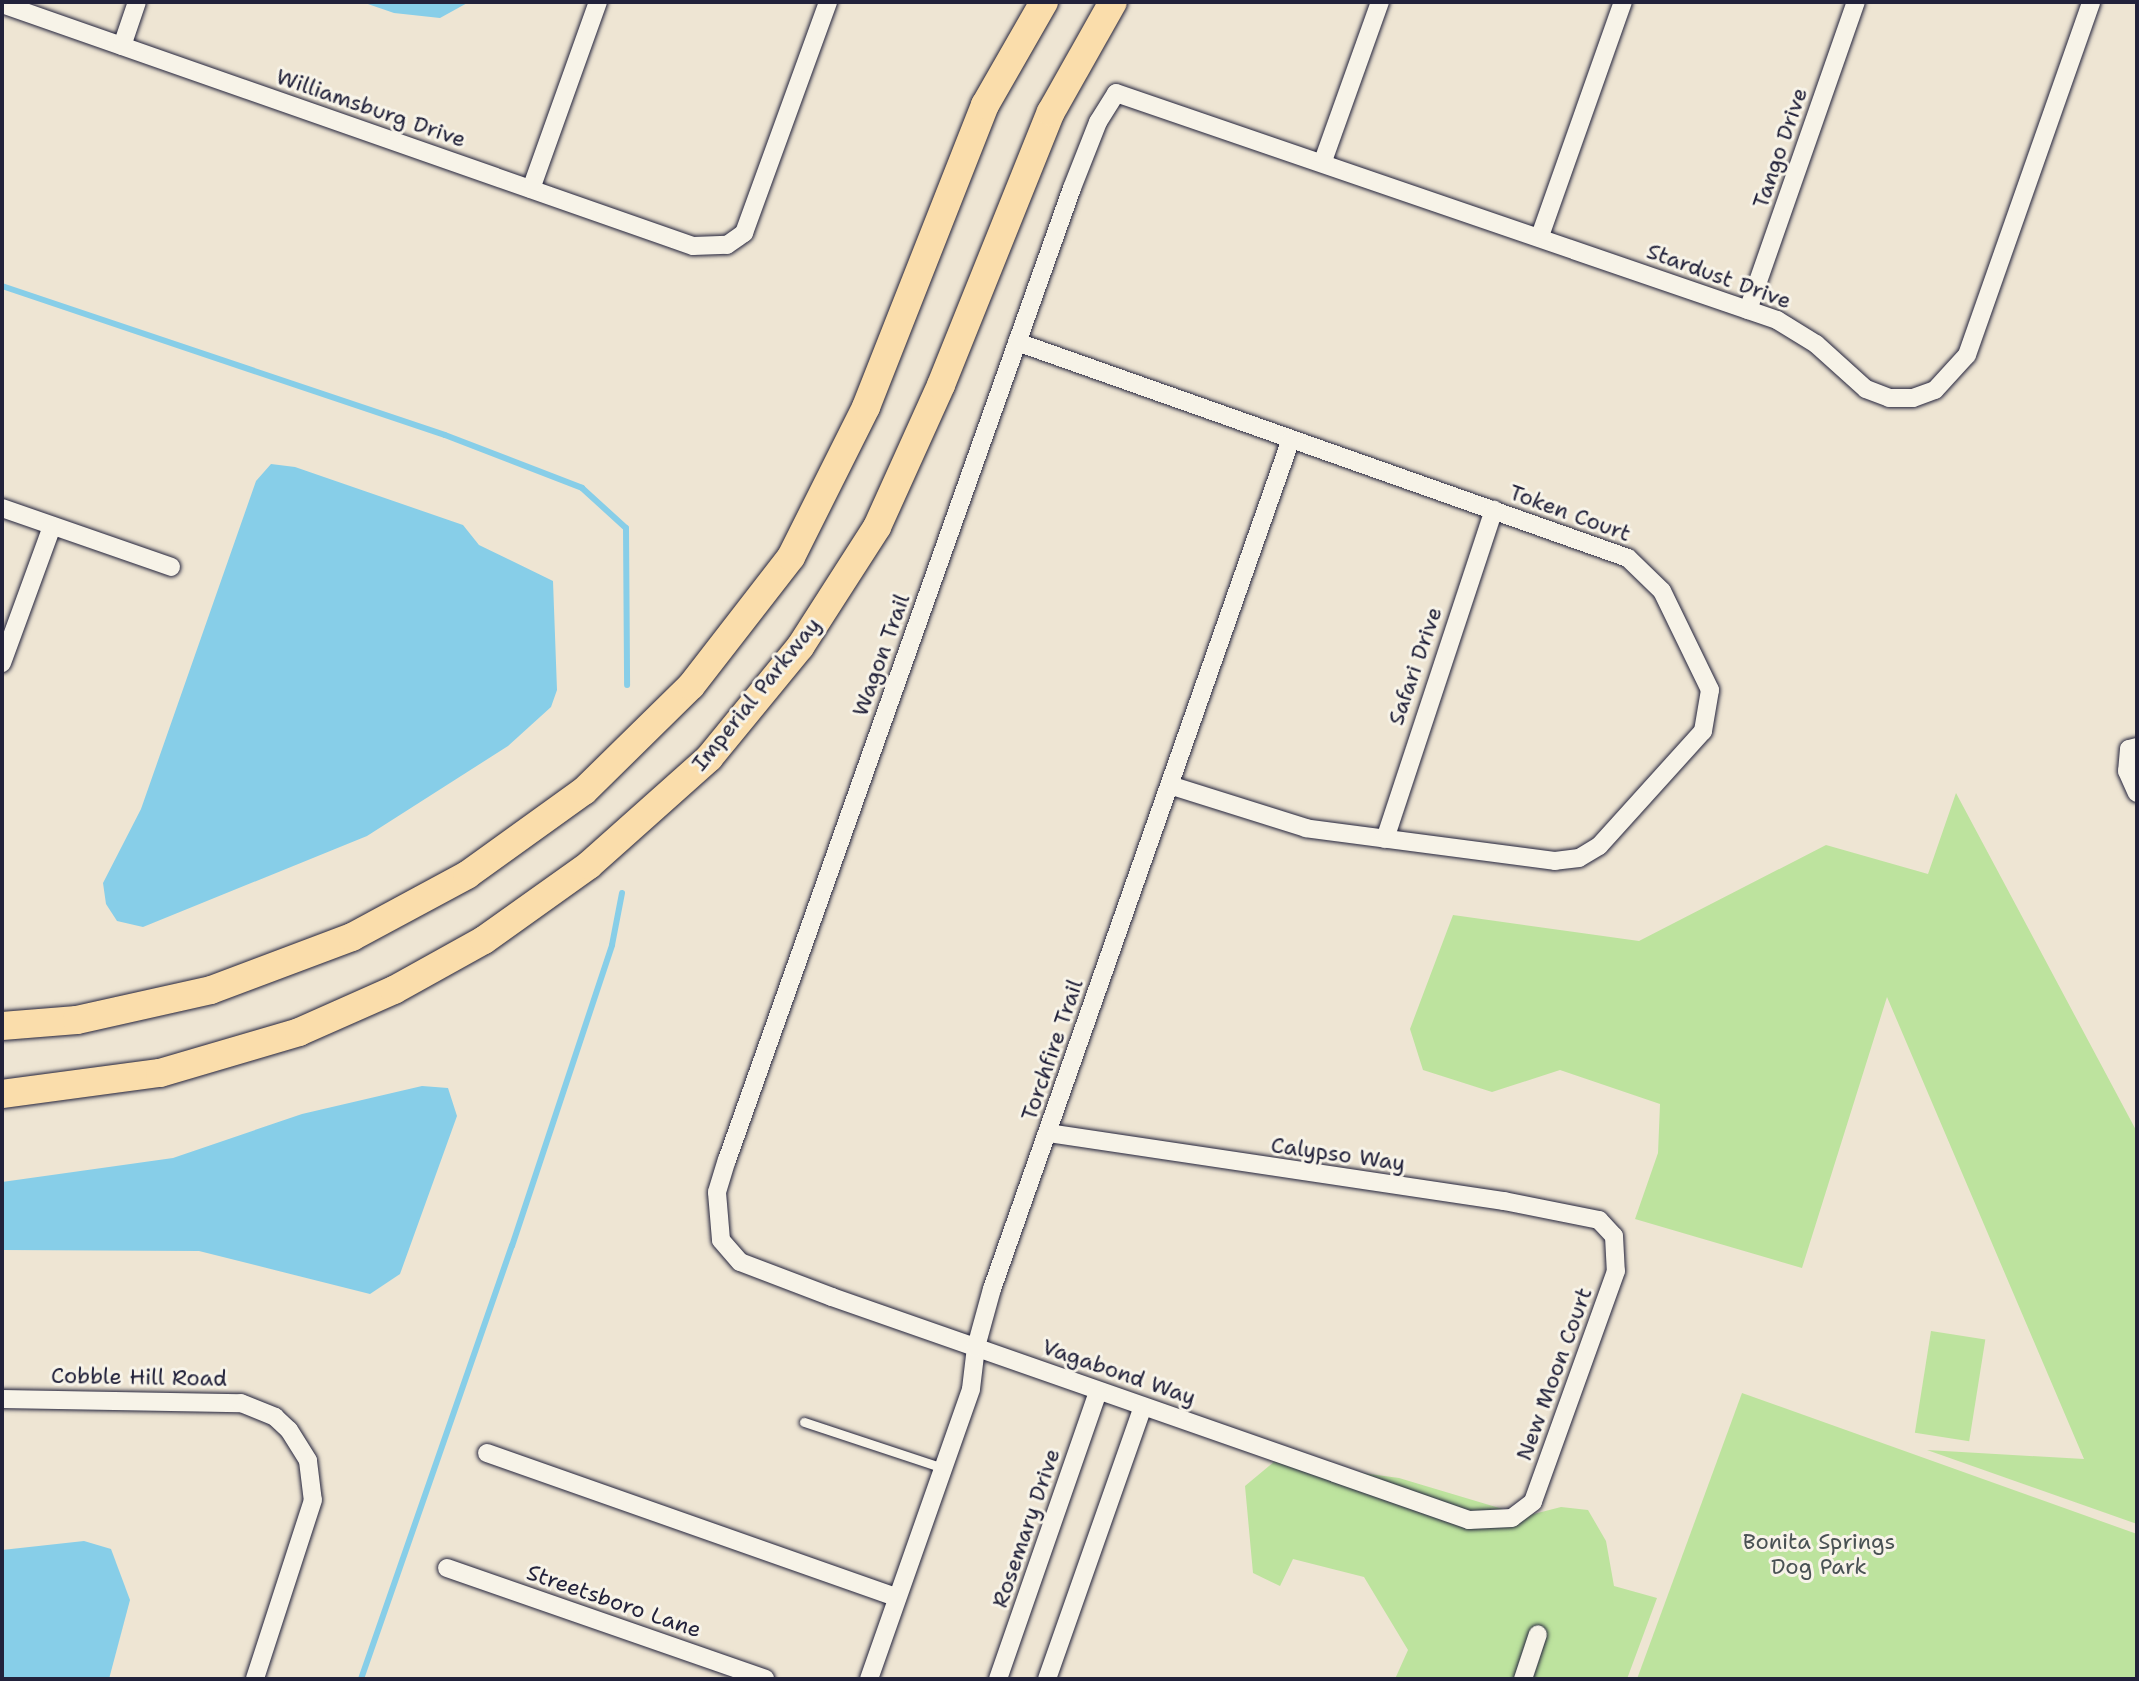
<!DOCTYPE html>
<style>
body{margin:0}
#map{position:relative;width:2139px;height:1681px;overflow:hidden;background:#eee5d3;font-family:"Shantell Sans",sans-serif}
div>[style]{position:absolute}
.green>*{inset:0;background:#bde39e;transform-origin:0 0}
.water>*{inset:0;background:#87cee8}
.stream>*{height:6px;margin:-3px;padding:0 3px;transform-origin:3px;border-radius:3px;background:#87cee8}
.roads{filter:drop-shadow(0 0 2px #22223b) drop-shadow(0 0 2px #22223b)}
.lane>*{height:9px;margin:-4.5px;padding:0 4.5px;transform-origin:4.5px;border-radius:4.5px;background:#f7f3e8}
.street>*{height:18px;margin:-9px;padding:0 9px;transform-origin:9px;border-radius:9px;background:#f7f3e8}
.primary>*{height:28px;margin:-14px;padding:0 14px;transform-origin:14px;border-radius:14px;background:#faddab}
span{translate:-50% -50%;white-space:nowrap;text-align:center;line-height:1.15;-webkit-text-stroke:6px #f7f3e8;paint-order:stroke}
.street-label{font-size:22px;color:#22223b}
.park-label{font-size:22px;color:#495254}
.frame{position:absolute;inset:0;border:4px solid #22223b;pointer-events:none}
</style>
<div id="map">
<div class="green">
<i style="clip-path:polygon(1956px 793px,2137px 1132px,2137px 1524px,1927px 1450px,2084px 1459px,1887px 997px,1802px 1268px,1635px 1219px,1658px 1153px,1660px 1104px,1560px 1070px,1492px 1092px,1423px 1070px,1410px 1029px,1453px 915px,1639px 941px,1826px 845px,1928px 874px)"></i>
<i style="left:1931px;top:1331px;width:55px;height:103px;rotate:9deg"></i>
<i style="clip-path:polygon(1742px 1393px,2137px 1534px,2137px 1679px,1637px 1679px)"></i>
<i style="clip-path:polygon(1275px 1461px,1399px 1478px,1526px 1516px,1561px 1507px,1588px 1510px,1606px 1541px,1614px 1586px,1657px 1598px,1627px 1679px,1395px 1679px,1408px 1650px,1364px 1577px,1293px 1559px,1280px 1586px,1253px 1573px,1245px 1486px)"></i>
</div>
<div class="water">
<i style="clip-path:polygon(362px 2px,469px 2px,440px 18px,394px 13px)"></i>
<i style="clip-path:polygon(271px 464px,295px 467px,463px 525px,479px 545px,553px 581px,557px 690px,551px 707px,508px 746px,367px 836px,143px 927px,117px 921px,106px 904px,103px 883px,141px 809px,256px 481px)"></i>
<i style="clip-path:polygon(422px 1086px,448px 1088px,457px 1116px,400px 1274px,370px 1294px,199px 1251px,2px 1250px,2px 1182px,173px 1158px,302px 1114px)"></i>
<i style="clip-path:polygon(84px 1541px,111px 1549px,130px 1600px,109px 1679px,2px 1679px,2px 1550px)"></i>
</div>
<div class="stream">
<i style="left:2px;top:286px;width:467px;rotate:18.6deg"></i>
<i style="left:445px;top:435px;width:147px;rotate:21.1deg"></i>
<i style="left:582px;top:488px;width:59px;rotate:42.3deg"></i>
<i style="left:626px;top:528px;width:157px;rotate:89.6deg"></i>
<i style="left:361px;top:1679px;width:459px;rotate:-70.8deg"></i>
<i style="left:512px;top:1246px;width:317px;rotate:-71.6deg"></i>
<i style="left:612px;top:945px;width:53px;rotate:-79.1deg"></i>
</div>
<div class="roads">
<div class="lane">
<i style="left:804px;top:1422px;width:146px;rotate:18.3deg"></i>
</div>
<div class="street">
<i style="left:2px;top:4px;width:732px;rotate:19.3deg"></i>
<i style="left:693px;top:246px;width:34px;rotate:-2deg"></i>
<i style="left:727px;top:245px;width:21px;rotate:-35deg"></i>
<i style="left:744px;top:233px;width:246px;rotate:-70deg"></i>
<i style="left:122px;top:46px;width:46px;rotate:-71.2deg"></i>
<i style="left:1323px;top:161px;width:169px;rotate:-70.3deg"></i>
<i style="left:531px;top:189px;width:199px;rotate:-70.3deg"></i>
<i style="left:1540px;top:236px;width:248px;rotate:-70.5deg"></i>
<i style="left:1748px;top:310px;width:326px;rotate:-70.7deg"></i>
<i style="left:1017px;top:342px;width:648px;rotate:19.47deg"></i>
<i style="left:1628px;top:558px;width:47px;rotate:44.1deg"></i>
<i style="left:1662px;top:591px;width:110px;rotate:64.1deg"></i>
<i style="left:1710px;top:690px;width:42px;rotate:99.7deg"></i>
<i style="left:1703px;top:731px;width:155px;rotate:132.1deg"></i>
<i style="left:1599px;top:846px;width:23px;rotate:149deg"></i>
<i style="left:1579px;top:858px;width:24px;rotate:173deg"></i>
<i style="left:1555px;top:861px;width:251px;rotate:-172.5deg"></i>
<i style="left:1306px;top:828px;width:143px;rotate:-162.5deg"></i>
<i style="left:2px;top:508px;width:179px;rotate:19.2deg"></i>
<i style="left:2px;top:663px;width:146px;rotate:-69.9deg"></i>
<i style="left:2137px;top:747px;width:8px;rotate:166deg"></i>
<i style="left:2129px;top:749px;width:22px;rotate:95deg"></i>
<i style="left:2127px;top:771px;width:24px;rotate:66deg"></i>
<i style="left:1385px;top:839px;width:347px;rotate:-71.7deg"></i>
<i style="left:1048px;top:1133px;width:461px;rotate:8.5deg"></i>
<i style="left:1504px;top:1201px;width:97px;rotate:11.3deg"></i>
<i style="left:1599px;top:1220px;width:22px;rotate:47deg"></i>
<i style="left:1614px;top:1236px;width:35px;rotate:87deg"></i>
<i style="left:1616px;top:1271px;width:245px;rotate:109.8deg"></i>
<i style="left:1533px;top:1502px;width:26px;rotate:143deg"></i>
<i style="left:1512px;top:1518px;width:43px;rotate:177.3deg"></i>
<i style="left:1469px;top:1520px;width:675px;rotate:-160.71deg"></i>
<i style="left:832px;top:1297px;width:98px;rotate:-159.2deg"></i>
<i style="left:740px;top:1262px;width:29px;rotate:-131deg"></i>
<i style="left:721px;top:1240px;width:48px;rotate:-94.8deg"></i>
<i style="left:717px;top:1192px;width:34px;rotate:-73deg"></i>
<i style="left:727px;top:1160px;width:1031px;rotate:-70.46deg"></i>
<i style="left:1072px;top:188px;width:71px;rotate:-68.5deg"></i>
<i style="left:1098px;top:122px;width:34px;rotate:-58deg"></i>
<i style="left:1116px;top:93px;width:699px;rotate:18.95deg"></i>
<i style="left:1777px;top:320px;width:46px;rotate:31.6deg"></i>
<i style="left:1816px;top:344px;width:67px;rotate:42deg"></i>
<i style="left:1866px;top:389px;width:25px;rotate:21deg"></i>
<i style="left:1889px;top:398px;width:24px"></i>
<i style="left:1913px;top:398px;width:23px;rotate:-20deg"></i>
<i style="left:1935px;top:390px;width:47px;rotate:-47.6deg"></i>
<i style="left:1967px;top:355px;width:374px;rotate:-70.6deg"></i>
<i style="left:2px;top:1399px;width:239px;rotate:1deg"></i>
<i style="left:241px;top:1403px;width:37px;rotate:22deg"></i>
<i style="left:275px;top:1417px;width:19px;rotate:43deg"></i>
<i style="left:289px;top:1430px;width:36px;rotate:58deg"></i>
<i style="left:308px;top:1461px;width:39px;rotate:83deg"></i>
<i style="left:313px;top:1500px;width:188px;rotate:108deg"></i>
<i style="left:487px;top:1453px;width:434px;rotate:19.4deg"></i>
<i style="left:447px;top:1568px;width:337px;rotate:19.2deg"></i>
<i style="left:869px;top:1679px;width:307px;rotate:-70.6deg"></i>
<i style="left:971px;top:1389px;width:42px;rotate:-83.2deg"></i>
<i style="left:976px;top:1347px;width:60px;rotate:-74.6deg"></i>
<i style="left:992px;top:1289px;width:901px;rotate:-70.62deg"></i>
<i style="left:998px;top:1679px;width:304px;rotate:-70.8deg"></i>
<i style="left:1047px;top:1679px;width:288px;rotate:-70.6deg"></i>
<i style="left:1523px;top:1679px;width:47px;rotate:-71.6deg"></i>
</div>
<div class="primary">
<i style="left:2px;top:1026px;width:75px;rotate:-4.6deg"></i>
<i style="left:77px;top:1020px;width:137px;rotate:-12.6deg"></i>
<i style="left:211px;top:990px;width:151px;rotate:-20.6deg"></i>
<i style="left:352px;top:937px;width:131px;rotate:-28.3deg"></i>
<i style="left:467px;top:875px;width:144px;rotate:-35.7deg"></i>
<i style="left:584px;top:791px;width:150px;rotate:-44.5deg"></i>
<i style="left:691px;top:686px;width:163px;rotate:-52.2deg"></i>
<i style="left:791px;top:557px;width:168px;rotate:-63.4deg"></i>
<i style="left:866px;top:407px;width:325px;rotate:-68.5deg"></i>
<i style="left:985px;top:105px;width:119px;rotate:-60.2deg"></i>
<i style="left:2px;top:1094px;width:159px;rotate:-7.6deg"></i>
<i style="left:160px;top:1073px;width:145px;rotate:-16.4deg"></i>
<i style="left:299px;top:1032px;width:104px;rotate:-23.9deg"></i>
<i style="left:394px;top:990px;width:103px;rotate:-29.1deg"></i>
<i style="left:484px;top:940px;width:129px;rotate:-35.5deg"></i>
<i style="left:589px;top:865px;width:161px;rotate:-41.7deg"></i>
<i style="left:709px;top:758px;width:144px;rotate:-50.7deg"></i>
<i style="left:800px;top:647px;width:143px;rotate:-57.3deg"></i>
<i style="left:877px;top:527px;width:156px;rotate:-65.7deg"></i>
<i style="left:941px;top:385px;width:294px;rotate:-68.1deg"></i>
<i style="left:1051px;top:112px;width:126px;rotate:-60.6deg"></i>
</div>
</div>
<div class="street-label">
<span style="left:371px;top:108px;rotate:19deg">Williamsburg Drive</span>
<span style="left:1780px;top:148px;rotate:-71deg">Tango Drive</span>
<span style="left:1719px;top:276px;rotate:20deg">Stardust Drive</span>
<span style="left:1570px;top:513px;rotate:20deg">Token Court</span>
<span style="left:881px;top:655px;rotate:-70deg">Wagon Trail</span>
<span style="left:1415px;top:666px;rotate:-71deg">Safari Drive</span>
<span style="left:756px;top:694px;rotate:-51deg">Imperial Parkway</span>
<span style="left:1052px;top:1050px;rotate:-71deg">Torchfire Trail</span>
<span style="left:1338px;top:1154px;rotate:8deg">Calypso Way</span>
<span style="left:1119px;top:1372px;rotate:19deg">Vagabond Way</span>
<span style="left:1554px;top:1374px;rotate:-70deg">New Moon Court</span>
<span style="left:139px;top:1377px;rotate:1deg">Cobble Hill Road</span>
<span style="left:1026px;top:1528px;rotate:-71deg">Rosemary Drive</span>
<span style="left:614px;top:1601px;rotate:19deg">Streetsboro Lane</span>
</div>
<div class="park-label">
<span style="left:1819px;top:1554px">Bonita Springs<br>Dog Park</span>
</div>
<div class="frame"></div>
</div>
